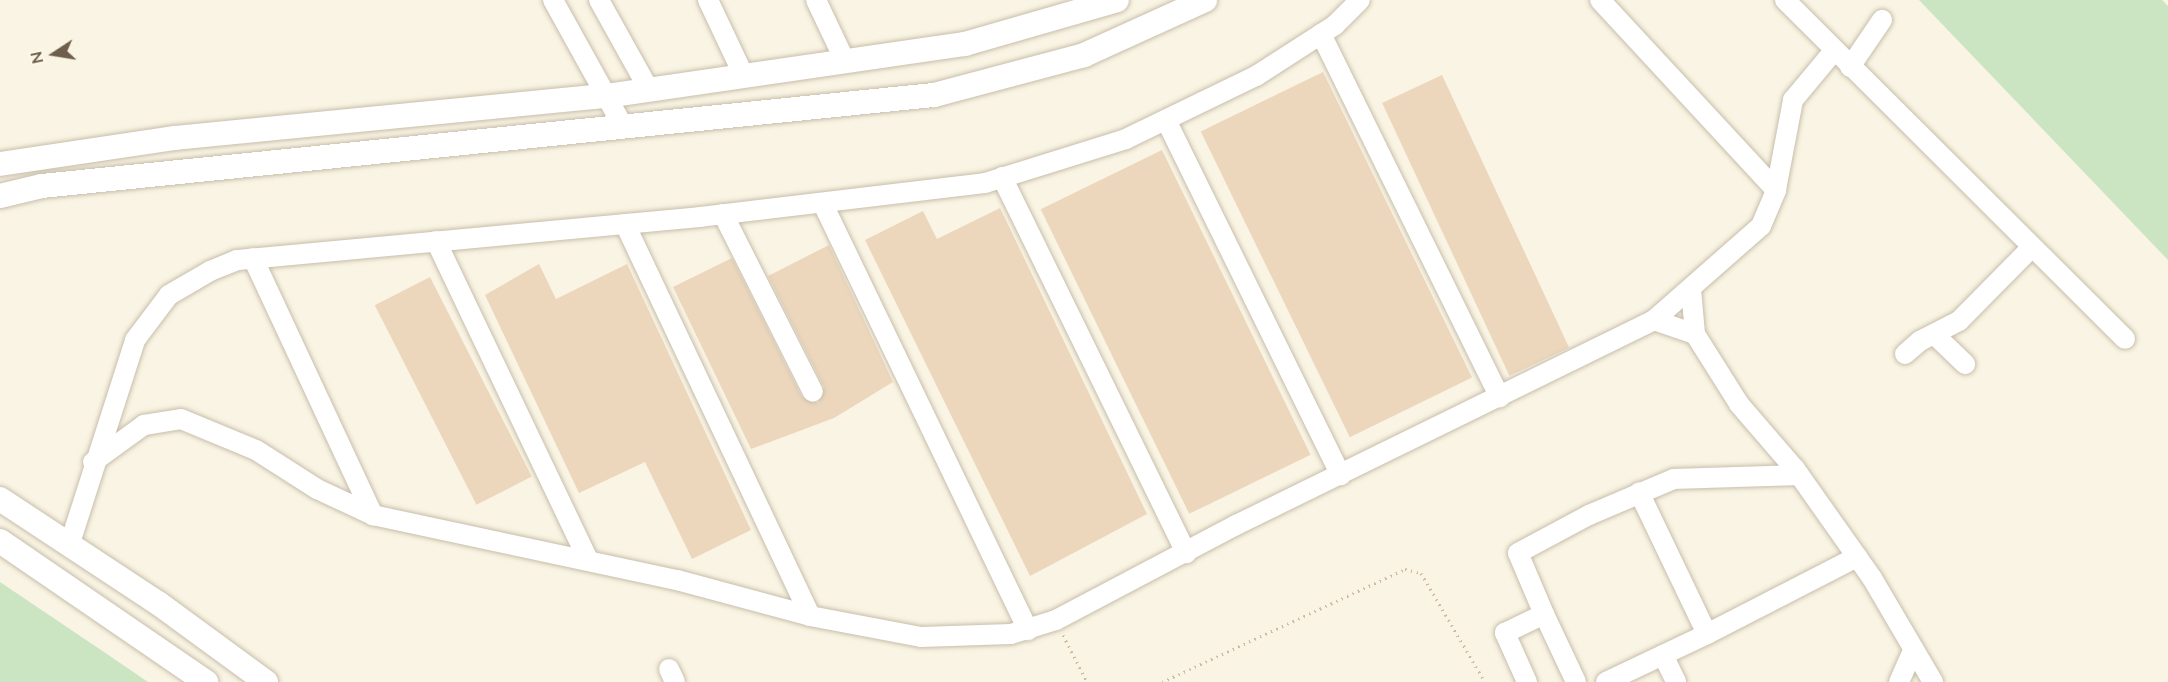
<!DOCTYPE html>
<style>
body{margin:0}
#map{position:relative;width:2168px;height:682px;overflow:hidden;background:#f9f4e3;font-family:Mulish,sans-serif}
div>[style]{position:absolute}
.green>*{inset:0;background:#cbe5c3}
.building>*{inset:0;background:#ecd7bd;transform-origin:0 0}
.path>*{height:3px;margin-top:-1.5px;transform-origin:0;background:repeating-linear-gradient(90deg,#d0bba1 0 1.5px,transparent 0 6px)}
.roads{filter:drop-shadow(0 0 2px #c8bdab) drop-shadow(0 0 2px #c8bdab)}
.minor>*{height:20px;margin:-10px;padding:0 10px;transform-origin:10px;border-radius:10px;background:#fff}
.tertiary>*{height:24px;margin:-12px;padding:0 12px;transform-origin:12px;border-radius:12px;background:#fff}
span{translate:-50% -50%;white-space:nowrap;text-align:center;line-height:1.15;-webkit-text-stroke:6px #fdf8e8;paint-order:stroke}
.north{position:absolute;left:24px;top:24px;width:60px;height:60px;-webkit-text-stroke:4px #fdf8e8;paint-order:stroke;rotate:258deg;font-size:16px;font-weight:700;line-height:24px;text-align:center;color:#6e5e4c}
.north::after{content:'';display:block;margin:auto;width:21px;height:27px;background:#6e5e4c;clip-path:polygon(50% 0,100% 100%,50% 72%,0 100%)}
</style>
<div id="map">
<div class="green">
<i style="clip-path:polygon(1919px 0,2162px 0,2168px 6px,2168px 260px)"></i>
<i style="clip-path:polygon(0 582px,101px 650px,148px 682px,0 682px)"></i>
</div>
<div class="building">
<i style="left:1323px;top:72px;width:340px;height:136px;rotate:64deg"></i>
<i style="left:1442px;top:75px;width:301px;height:66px;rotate:65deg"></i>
<i style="left:1162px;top:150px;width:339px;height:135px;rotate:64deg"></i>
<i style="clip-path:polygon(1000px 208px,1147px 514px,1030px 576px,865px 240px,923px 211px,937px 239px)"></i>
<i style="clip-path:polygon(829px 245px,893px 382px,834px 418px,751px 449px,673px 287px,732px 258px,802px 397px,818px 403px,824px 387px,768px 276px)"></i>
<i style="clip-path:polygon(539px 264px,556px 299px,627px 264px,751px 530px,692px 559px,645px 462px,579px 493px,485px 295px)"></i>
<i style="left:430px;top:277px;width:224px;height:62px;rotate:63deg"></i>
</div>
<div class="path">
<i style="left:1063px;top:635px;width:53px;rotate:62.9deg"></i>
<i style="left:1162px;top:682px;width:268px;rotate:-24.9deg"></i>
<i style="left:1405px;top:569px;width:16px;rotate:14deg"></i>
<i style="left:1421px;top:573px;width:126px;rotate:59.6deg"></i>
</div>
<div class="roads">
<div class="minor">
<i style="left:553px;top:0;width:146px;rotate:61deg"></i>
<i style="left:599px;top:0;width:103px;rotate:60.9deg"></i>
<i style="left:708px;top:0;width:84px;rotate:64.7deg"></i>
<i style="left:816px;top:0;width:68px;rotate:64.6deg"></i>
<i style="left:1600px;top:0;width:259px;rotate:47.2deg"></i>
<i style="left:1785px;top:0;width:480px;rotate:44.9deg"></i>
<i style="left:1321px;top:34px;width:405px;rotate:63.8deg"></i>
<i style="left:1850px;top:67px;width:57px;rotate:-55.8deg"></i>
<i style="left:1166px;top:120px;width:396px;rotate:63.8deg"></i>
<i style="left:1002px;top:177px;width:419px;rotate:63.9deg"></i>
<i style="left:823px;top:204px;width:473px;rotate:64.3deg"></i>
<i style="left:723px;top:214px;width:199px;rotate:63.2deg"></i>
<i style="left:625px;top:224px;width:433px;rotate:64.7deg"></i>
<i style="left:436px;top:241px;width:353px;rotate:64.5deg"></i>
<i style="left:253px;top:258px;width:284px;rotate:65deg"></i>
<i style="left:1691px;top:289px;width:45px;rotate:84.9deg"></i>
<i style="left:1654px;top:320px;width:43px;rotate:18.9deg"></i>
<i style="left:1695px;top:334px;width:83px;rotate:57.8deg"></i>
<i style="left:1739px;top:404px;width:86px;rotate:49.3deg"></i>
<i style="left:1795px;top:469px;width:133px;rotate:54.8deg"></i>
<i style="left:1872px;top:578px;width:121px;rotate:59.6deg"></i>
<i style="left:1935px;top:335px;width:42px;rotate:44deg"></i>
<i style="left:1905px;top:354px;width:20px;rotate:-41deg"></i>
<i style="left:1920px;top:341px;width:44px;rotate:-27.1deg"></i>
<i style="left:1959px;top:321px;width:104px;rotate:-45.4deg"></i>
<i style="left:93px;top:462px;width:63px;rotate:-36deg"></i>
<i style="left:144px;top:425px;width:37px;rotate:-9deg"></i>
<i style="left:181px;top:419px;width:81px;rotate:22.5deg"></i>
<i style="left:256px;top:450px;width:72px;rotate:32.6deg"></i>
<i style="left:317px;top:489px;width:62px;rotate:24.9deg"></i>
<i style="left:373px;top:515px;width:311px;rotate:12.1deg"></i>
<i style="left:677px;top:580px;width:138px;rotate:15.1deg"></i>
<i style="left:810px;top:616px;width:113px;rotate:10.7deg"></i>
<i style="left:921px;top:637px;width:90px;rotate:-1.9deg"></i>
<i style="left:1011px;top:634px;width:47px;rotate:-17.3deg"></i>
<i style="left:1056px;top:620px;width:204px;rotate:-27.8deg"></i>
<i style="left:1236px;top:525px;width:466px;rotate:-26.1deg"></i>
<i style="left:1654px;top:320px;width:142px;rotate:-41.3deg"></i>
<i style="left:1761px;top:226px;width:39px;rotate:-67deg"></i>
<i style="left:1776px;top:190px;width:92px;rotate:-79.3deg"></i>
<i style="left:1793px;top:100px;width:62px;rotate:-50.2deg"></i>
<i style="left:70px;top:543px;width:213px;rotate:-72.2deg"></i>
<i style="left:135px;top:340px;width:56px;rotate:-52.9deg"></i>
<i style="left:169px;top:295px;width:48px;rotate:-30.3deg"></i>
<i style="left:210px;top:271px;width:29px;rotate:-22deg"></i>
<i style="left:237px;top:260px;width:465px;rotate:-5.3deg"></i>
<i style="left:700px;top:217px;width:287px;rotate:-6.8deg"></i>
<i style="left:985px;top:183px;width:148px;rotate:-17.3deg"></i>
<i style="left:1126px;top:139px;width:144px;rotate:-25.9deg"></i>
<i style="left:1256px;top:76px;width:94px;rotate:-32.8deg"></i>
<i style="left:1335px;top:25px;width:35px;rotate:-45deg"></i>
<i style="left:1544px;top:614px;width:75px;rotate:64.8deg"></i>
<i style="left:1707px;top:634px;width:169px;rotate:-27.2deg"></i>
<i style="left:1663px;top:655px;width:30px;rotate:64deg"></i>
<i style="left:669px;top:669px;width:14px;rotate:65deg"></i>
<i style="left:1527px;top:682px;width:54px;rotate:-114.2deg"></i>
<i style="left:1505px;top:633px;width:43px;rotate:-26deg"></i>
<i style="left:1544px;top:614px;width:66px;rotate:-113.1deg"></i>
<i style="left:1518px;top:553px;width:81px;rotate:-28.2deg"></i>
<i style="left:1589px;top:515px;width:92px;rotate:-23deg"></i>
<i style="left:1674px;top:479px;width:125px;rotate:-1.8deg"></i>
<i style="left:1606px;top:682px;width:112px;rotate:-25.4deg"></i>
<i style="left:1707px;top:634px;width:157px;rotate:-115.6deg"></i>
<i style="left:1899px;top:682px;width:36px;rotate:-66deg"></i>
</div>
<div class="tertiary">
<i style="left:0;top:164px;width:177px;rotate:-8.5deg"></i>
<i style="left:175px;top:138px;width:434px;rotate:-5.6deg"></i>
<i style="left:607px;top:96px;width:362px;rotate:-8.3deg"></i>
<i style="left:965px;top:44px;width:158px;rotate:-16.1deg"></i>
<i style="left:0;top:196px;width:43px;rotate:-13.4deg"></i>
<i style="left:42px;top:186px;width:897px;rotate:-5.83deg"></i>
<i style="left:934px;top:95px;width:155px;rotate:-14.9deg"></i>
<i style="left:1084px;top:55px;width:133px;rotate:-24.4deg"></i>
<i style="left:0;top:499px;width:189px;rotate:33.4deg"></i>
<i style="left:158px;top:603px;width:134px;rotate:36.2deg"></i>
<i style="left:0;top:541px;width:250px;rotate:34.4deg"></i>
</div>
</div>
<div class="north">N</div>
</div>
